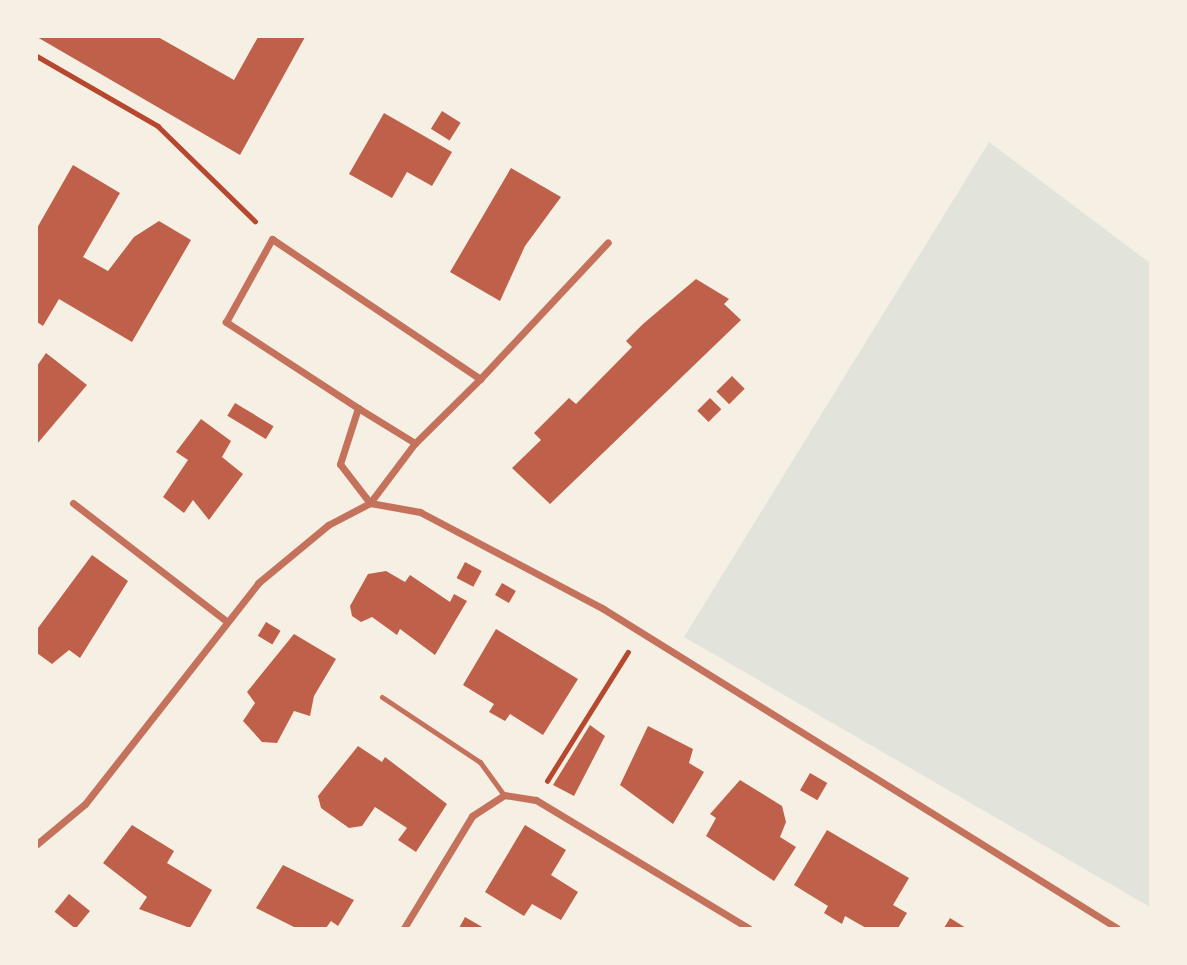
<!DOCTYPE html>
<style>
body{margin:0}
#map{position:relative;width:1187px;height:965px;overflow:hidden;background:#f6efe4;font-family:"Zilla Slab",serif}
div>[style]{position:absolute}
.green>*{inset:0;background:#e2e4dc}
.building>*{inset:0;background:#bf614a;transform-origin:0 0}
.path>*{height:4.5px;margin:-2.25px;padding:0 2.25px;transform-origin:2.25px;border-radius:2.25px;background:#b5482f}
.service>*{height:5px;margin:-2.5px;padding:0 2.5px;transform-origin:2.5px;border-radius:2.5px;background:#c5725c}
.minor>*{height:7px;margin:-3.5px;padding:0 3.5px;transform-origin:3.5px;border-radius:3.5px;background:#c5725c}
span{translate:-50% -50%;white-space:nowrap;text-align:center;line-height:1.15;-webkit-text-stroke:5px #f6efe4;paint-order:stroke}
.frame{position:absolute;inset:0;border:38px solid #f6efe4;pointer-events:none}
</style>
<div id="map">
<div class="green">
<i style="clip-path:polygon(989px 142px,1150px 263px,1150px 907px,684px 637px)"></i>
</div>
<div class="building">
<i style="clip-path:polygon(37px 37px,158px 37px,234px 80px,258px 37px,305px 37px,240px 155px)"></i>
<i style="left:442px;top:111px;width:22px;height:21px;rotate:32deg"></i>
<i style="clip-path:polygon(384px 113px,452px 152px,432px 186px,407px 172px,392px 198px,349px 174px)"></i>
<i style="clip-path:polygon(73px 165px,120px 193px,83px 257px,108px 271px,134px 237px,159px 221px,191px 240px,132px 342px,59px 299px,43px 326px,37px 322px,37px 228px)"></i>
<i style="clip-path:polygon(511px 168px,561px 197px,525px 246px,500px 301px,450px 272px)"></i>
<i style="clip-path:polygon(696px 279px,729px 299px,724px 304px,741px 320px,550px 504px,512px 468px,541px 440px,534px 433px,569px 398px,576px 404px,632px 347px,626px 341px,643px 324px)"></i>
<i style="clip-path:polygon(46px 353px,87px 385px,37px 444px,37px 366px)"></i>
<i style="left:732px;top:376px;width:18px;height:22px;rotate:45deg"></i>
<i style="left:710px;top:398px;width:16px;height:18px;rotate:45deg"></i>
<i style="left:235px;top:403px;width:45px;height:15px;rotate:31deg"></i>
<i style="clip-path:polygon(201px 419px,231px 441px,222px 457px,243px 474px,209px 520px,193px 500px,184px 513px,163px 497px,188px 460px,176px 452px)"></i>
<i style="clip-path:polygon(92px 555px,128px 581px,80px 658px,69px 650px,52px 664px,37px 653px,38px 628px)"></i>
<i style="left:465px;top:562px;width:19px;height:18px;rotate:28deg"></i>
<i style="clip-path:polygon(386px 571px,405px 582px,410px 575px,450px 602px,454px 594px,467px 601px,435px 655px,400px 629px,397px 635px,372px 617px,361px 622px,352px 616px,350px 606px,368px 574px)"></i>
<i style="left:502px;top:583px;width:16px;height:14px;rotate:30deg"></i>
<i style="left:266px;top:622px;width:17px;height:16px;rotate:31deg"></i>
<i style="clip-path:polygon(496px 629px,578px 679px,543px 735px,510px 714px,505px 721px,489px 712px,494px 704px,463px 685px)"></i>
<i style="clip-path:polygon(294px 634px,336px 659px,314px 696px,310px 716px,294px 711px,277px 743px,262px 742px,243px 721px,255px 703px,247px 692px)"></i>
<i style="clip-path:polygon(590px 725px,605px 736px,574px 796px,553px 785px)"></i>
<i style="clip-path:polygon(648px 726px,693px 749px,689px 763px,704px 772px,673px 824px,620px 785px)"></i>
<i style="clip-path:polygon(358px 746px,382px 762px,385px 757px,447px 804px,416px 852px,398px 840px,407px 828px,375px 807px,362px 826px,349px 828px,321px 808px,318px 796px)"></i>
<i style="left:810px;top:773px;width:20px;height:20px;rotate:30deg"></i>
<i style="clip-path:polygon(740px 780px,782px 806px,786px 822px,780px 837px,796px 847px,774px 881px,706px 836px,716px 818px,710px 814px)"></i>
<i style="clip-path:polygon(132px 825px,174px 851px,167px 863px,212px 890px,190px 928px,139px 909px,147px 897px,103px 863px)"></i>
<i style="clip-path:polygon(525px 825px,566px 850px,551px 875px,578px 892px,561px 920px,532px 904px,524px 916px,485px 892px)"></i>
<i style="clip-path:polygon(827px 830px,909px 878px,893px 905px,907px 913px,898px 928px,866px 928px,845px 916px,842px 924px,824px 913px,828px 906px,794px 885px)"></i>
<i style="clip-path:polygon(283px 865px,354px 900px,338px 926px,331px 921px,326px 928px,296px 928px,256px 908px)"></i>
<i style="left:69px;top:894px;width:27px;height:23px;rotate:39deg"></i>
<i style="clip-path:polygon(465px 917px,484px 928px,459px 928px)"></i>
<i style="clip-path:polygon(950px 918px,966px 928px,944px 928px)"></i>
</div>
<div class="path">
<i style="left:37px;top:56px;width:140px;rotate:30deg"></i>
<i style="left:158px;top:126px;width:136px;rotate:44.4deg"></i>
<i style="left:547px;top:781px;width:152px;rotate:-57.9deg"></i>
</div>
<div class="service">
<i style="left:382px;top:697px;width:118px;rotate:33.6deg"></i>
<i style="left:480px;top:762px;width:41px;rotate:54deg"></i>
</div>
<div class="minor">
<i style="left:272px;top:239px;width:251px;rotate:33.9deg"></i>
<i style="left:480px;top:379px;width:91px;rotate:135.4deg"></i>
<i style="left:415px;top:443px;width:75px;rotate:126.9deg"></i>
<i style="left:370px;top:503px;width:49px;rotate:-127.6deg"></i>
<i style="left:340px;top:464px;width:59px;rotate:-72.2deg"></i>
<i style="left:358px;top:408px;width:158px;rotate:-146.9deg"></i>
<i style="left:226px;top:322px;width:95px;rotate:-61deg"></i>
<i style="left:480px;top:379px;width:187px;rotate:-46.9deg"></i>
<i style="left:358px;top:408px;width:67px;rotate:31.6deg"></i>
<i style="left:73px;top:503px;width:193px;rotate:37.6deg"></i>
<i style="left:37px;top:844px;width:62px;rotate:-39.8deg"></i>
<i style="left:85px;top:804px;width:281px;rotate:-51.9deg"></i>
<i style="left:258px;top:583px;width:91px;rotate:-39.6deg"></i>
<i style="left:328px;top:525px;width:47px;rotate:-27.6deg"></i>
<i style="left:370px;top:503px;width:51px;rotate:10.2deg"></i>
<i style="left:420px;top:512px;width:206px;rotate:27.8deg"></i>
<i style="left:602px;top:608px;width:606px;rotate:31.86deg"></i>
<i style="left:404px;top:928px;width:131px;rotate:-58.7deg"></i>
<i style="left:472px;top:816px;width:38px;rotate:-33deg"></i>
<i style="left:504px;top:795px;width:32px;rotate:9deg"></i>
<i style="left:536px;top:800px;width:248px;rotate:31.1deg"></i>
</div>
<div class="frame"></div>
</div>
